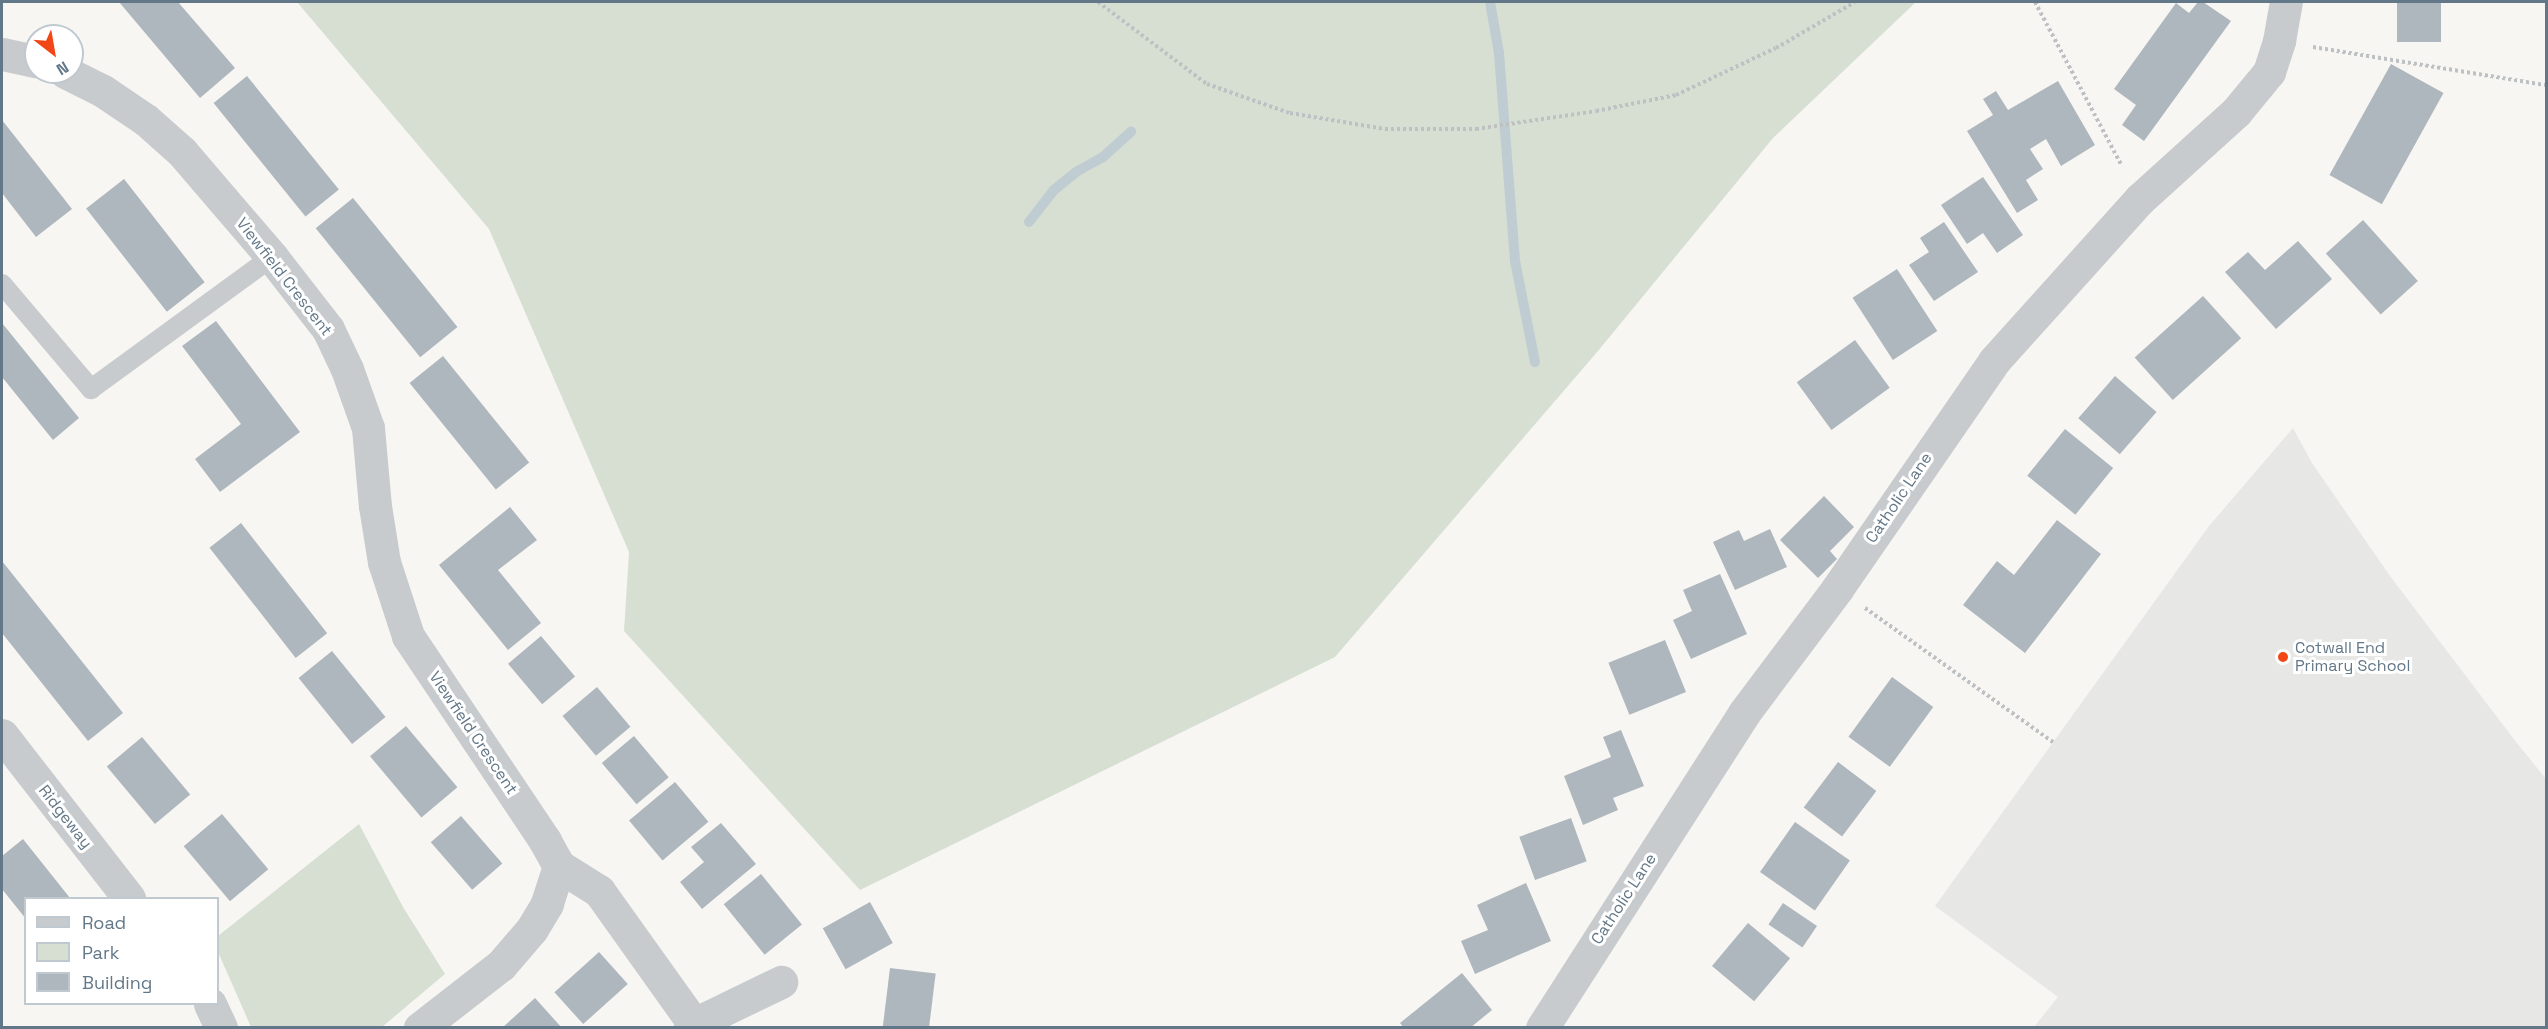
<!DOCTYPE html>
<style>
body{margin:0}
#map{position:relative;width:2548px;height:1029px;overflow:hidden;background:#f7f6f2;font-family:"Space Grotesk",sans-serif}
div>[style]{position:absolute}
.built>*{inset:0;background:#e7e8e6}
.green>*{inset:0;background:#d7dfd3}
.stream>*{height:10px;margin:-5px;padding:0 5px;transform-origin:5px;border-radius:5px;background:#bfccd1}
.building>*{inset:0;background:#aeb7bd;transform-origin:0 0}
.path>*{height:4px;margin-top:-2px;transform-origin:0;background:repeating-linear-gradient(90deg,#bec1c3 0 3px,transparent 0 6px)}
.lane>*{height:20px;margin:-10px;padding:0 10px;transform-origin:10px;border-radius:10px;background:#c8cbce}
.street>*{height:33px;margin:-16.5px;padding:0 16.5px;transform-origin:16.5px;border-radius:16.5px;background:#c8cbce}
.dots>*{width:16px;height:16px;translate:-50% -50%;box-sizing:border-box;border:3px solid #fff;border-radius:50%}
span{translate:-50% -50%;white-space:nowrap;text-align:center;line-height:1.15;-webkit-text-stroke:6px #fff;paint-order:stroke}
.street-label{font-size:16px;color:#627787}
.poi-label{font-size:16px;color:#627787}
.left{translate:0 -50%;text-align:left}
.frame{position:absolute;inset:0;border:3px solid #627787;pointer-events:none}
.legend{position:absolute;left:24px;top:897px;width:195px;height:108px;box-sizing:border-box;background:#fff;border:2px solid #c0c9cf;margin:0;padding:8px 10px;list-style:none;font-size:18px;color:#627787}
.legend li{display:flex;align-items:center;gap:12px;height:30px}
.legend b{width:30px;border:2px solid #c0c9cf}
.north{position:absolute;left:24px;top:24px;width:60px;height:60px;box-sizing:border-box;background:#fff;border:2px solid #c0c9cf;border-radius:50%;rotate:149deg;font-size:16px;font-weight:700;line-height:24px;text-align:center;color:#627787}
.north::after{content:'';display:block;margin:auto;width:21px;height:27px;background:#f34616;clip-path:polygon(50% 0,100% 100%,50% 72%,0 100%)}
</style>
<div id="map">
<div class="built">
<i style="clip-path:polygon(2293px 428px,2312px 463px,2390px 576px,2513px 738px,2546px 779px,2546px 1027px,2034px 1027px,2058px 997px,1935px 906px,2209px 526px)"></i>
</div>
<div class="green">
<i style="clip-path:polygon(297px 2px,1916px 2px,1773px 138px,1598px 351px,1335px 657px,860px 890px,624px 631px,629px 552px,489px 229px)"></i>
<i style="clip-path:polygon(359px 824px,403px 907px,445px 974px,382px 1027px,251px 1027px,218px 952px,218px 936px)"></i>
</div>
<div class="stream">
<i style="left:1490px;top:2px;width:52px;rotate:80deg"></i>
<i style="left:1499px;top:53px;width:209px;rotate:85.6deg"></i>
<i style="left:1515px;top:261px;width:103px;rotate:78.8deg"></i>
<i style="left:1029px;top:222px;width:41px;rotate:-52deg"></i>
<i style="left:1054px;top:190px;width:28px;rotate:-39deg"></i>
<i style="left:1076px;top:172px;width:31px;rotate:-29deg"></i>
<i style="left:1103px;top:157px;width:38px;rotate:-42deg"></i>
</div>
<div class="building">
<i style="clip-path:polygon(119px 2px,178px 2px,235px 68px,200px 98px)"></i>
<i style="clip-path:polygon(2198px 2px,2203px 2px,2231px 21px,2144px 141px,2122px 125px,2136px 105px,2114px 89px,2176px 3px,2189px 13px)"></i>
<i style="left:2397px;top:2px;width:44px;height:40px"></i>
<i style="left:2391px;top:64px;width:60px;height:127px;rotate:29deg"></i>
<i style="left:247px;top:76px;width:146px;height:43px;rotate:51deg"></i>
<i style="clip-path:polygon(2058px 81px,2095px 145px,2061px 166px,2046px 139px,2030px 149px,2043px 169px,2026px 180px,2038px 200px,2017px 213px,1967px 131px,1993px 115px,1983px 99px,1996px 91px,2008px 110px)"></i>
<i style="clip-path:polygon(2px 120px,72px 209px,36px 237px,2px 193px)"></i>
<i style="clip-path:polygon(1983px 177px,2023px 235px,1997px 253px,1983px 233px,1967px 244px,1941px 205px)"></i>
<i style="left:124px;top:179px;width:131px;height:48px;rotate:52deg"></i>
<i style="left:353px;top:198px;width:166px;height:48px;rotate:51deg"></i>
<i style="left:2363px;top:220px;width:82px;height:50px;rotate:48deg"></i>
<i style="clip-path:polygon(1944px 222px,1978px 272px,1934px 301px,1909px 265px,1929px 252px,1920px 238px)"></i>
<i style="clip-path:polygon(2298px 241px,2332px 279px,2276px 329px,2225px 272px,2248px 252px,2265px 270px)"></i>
<i style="left:1897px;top:269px;width:74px;height:53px;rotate:57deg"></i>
<i style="left:2203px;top:296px;width:57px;height:92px;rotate:48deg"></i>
<i style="clip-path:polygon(216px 321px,300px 432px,220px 492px,195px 459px,241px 424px,182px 346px)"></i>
<i style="clip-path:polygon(2px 323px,79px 418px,53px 440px,2px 377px)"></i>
<i style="left:1855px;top:340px;width:59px;height:72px;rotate:54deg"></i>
<i style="left:443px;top:356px;width:137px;height:43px;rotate:51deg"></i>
<i style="left:2115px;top:376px;width:55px;height:56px;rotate:41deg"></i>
<i style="left:2065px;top:429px;width:62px;height:60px;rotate:39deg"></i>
<i style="clip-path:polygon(1824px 496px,1854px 527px,1830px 551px,1837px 559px,1818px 578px,1780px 540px)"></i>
<i style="clip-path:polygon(510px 507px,537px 540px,498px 570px,541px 623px,508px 650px,439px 565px)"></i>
<i style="clip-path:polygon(2057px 520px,2101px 554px,2025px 653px,1963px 605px,1997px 561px,2014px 575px)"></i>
<i style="left:241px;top:523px;width:140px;height:40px;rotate:52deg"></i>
<i style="clip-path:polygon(1770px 529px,1787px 567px,1735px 590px,1713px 542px,1739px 530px,1744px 541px)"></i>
<i style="clip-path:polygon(2px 561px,123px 713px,88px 741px,2px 633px)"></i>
<i style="clip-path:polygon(1720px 574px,1747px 634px,1691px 659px,1673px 620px,1692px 611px,1683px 590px)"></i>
<i style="left:541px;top:636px;width:53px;height:43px;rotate:50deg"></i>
<i style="left:1665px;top:640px;width:56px;height:61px;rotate:68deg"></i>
<i style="left:332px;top:651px;width:85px;height:43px;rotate:51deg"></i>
<i style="left:1892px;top:677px;width:51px;height:74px;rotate:36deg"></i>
<i style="left:597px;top:687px;width:52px;height:45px;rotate:50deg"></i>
<i style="left:406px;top:726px;width:80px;height:47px;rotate:50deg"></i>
<i style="clip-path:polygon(1621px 730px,1644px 786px,1613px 798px,1618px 810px,1583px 825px,1564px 776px,1611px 757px,1603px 737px)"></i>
<i style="left:634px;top:736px;width:54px;height:42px;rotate:50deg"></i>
<i style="left:142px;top:737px;width:75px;height:46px;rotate:50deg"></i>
<i style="left:1838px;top:762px;width:48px;height:57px;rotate:37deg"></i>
<i style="left:675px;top:782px;width:52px;height:60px;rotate:50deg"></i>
<i style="left:222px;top:814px;width:72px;height:50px;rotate:50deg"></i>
<i style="left:461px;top:816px;width:63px;height:40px;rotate:49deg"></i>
<i style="left:1571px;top:818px;width:46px;height:55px;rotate:70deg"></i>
<i style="left:1795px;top:822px;width:67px;height:61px;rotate:35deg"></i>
<i style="clip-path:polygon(721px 823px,756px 864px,702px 909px,680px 882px,704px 862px,691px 847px)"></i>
<i style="clip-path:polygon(23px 839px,70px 898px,26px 898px,26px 919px,2px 889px,2px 856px)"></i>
<i style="left:761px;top:874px;width:65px;height:48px;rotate:51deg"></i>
<i style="clip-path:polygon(1526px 883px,1551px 941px,1475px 974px,1461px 941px,1488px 930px,1477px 905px)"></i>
<i style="left:870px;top:902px;width:47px;height:54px;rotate:61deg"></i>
<i style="left:1783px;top:903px;width:41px;height:26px;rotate:34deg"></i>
<i style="left:1748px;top:923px;width:55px;height:56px;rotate:40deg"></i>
<i style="left:599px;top:952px;width:43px;height:60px;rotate:48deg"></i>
<i style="left:890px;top:968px;width:46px;height:60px;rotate:7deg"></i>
<i style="clip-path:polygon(1462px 973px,1492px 1010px,1470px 1028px,1404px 1028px,1400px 1023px)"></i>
<i style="clip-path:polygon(535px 998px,562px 1028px,502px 1028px)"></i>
</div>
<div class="path">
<i style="left:1098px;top:2px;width:136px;rotate:37deg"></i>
<i style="left:1207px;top:84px;width:88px;rotate:19.3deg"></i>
<i style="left:1290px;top:113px;width:96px;rotate:9.6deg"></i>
<i style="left:1385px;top:129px;width:91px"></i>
<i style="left:1476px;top:129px;width:121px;rotate:-8.5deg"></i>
<i style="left:1596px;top:111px;width:82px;rotate:-11.3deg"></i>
<i style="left:1676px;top:95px;width:110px;rotate:-25.2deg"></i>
<i style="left:1776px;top:48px;width:91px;rotate:-30.2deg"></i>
<i style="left:2035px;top:2px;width:186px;rotate:62.1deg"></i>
<i style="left:2313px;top:47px;width:236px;rotate:9.3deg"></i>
<i style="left:1865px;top:608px;width:231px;rotate:35.5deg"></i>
</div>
<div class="lane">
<i style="left:2px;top:284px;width:138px;rotate:49.7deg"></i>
<i style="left:91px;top:389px;width:224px;rotate:-36.1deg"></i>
</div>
<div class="street">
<i style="left:2px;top:54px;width:35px;rotate:12deg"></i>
<i style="left:65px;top:72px;width:42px;rotate:26.6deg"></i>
<i style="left:103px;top:91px;width:52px;rotate:34deg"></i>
<i style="left:146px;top:120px;width:48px;rotate:41.6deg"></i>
<i style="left:182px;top:152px;width:138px;rotate:49.4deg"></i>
<i style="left:272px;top:257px;width:91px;rotate:52.1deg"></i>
<i style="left:328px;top:329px;width:44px;rotate:64.6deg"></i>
<i style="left:347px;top:369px;width:63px;rotate:70.4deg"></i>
<i style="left:368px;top:428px;width:78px;rotate:84.9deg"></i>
<i style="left:375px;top:506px;width:57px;rotate:80.9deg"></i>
<i style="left:384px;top:562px;width:78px;rotate:72deg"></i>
<i style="left:408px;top:636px;width:247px;rotate:56.2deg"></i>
<i style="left:545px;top:841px;width:29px;rotate:61deg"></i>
<i style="left:559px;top:866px;width:40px;rotate:108deg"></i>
<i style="left:547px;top:904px;width:29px;rotate:121deg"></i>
<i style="left:532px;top:929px;width:48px;rotate:130.7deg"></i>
<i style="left:501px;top:965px;width:103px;rotate:142.1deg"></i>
<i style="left:2px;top:735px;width:207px;rotate:52.1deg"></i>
<i style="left:559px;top:866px;width:47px;rotate:32deg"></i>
<i style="left:599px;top:891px;width:163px;rotate:54.5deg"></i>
<i style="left:694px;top:1024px;width:6px;rotate:135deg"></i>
<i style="left:210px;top:1004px;width:26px;rotate:65deg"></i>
<i style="left:694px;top:1024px;width:97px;rotate:-25.8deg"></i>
<i style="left:1542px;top:1028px;width:374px;rotate:-57.3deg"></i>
<i style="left:1744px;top:713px;width:155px;rotate:-53.1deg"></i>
<i style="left:1837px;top:589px;width:277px;rotate:-55.4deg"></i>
<i style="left:1994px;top:361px;width:218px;rotate:-48deg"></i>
<i style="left:2140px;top:199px;width:130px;rotate:-42.2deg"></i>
<i style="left:2236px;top:112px;width:52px;rotate:-50.5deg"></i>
<i style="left:2269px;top:72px;width:33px;rotate:-72deg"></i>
<i style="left:2279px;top:41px;width:40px;rotate:-80deg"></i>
</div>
<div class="dots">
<i style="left:2283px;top:657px;background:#f34616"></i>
</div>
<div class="street-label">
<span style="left:284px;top:277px;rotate:52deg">Viewfield Crescent</span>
<span style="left:1899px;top:498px;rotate:-56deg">Catholic Lane</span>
<span style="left:473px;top:733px;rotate:56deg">Viewfield Crescent</span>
<span style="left:65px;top:817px;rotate:52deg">Ridgeway</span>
<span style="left:1624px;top:899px;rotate:-57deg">Catholic Lane</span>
</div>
<div class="poi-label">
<span class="left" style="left:2295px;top:657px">Cotwall End<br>Primary School</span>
</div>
<div class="frame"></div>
<ul class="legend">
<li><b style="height:8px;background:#c8cbce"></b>Road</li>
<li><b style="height:16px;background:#d7dfd3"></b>Park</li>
<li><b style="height:16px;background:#aeb7bd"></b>Building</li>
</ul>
<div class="north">N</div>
</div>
